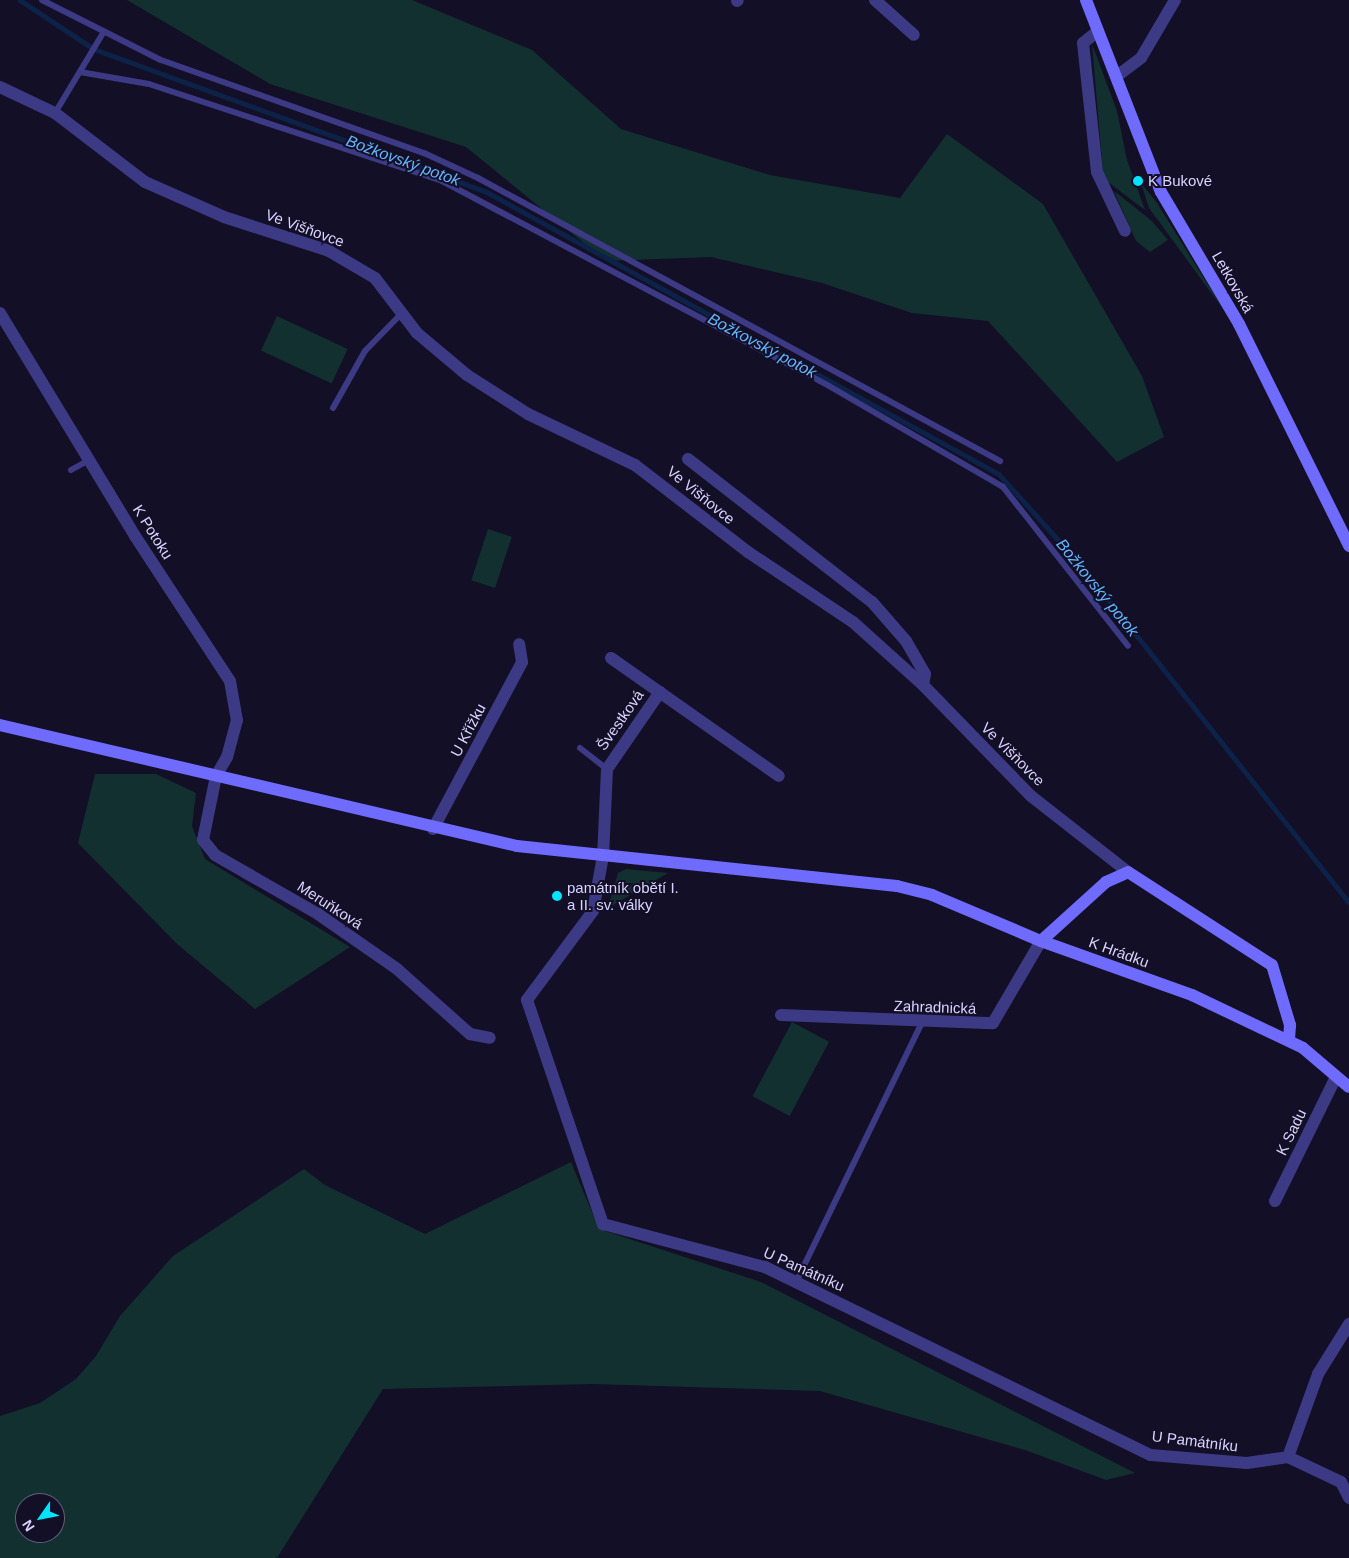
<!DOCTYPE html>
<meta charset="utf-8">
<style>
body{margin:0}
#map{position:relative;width:1349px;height:1558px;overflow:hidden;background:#130f26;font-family:Arial,sans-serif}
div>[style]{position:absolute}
.green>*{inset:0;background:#12302f;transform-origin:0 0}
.stream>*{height:4.5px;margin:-2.25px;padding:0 2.25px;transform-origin:2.25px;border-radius:2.25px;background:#0c2248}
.lane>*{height:6px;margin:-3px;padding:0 3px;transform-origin:3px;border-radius:3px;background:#3d3a85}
.street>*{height:12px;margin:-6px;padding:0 6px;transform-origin:6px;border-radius:6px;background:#3d3a85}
.secondary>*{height:12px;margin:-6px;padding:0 6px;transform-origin:6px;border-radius:6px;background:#6f6bff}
.dots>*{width:14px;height:14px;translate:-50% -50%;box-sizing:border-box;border:2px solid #130f26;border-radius:50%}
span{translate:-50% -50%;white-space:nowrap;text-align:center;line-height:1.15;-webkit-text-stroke:4px #130f26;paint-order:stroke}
.poi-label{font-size:15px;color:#d9d4ff}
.left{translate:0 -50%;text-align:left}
.street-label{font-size:15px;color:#d9d4ff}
.water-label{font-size:16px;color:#62b6ff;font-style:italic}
.north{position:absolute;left:15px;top:1493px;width:50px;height:50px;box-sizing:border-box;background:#130f26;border:1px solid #625e7d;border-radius:50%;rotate:237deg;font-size:14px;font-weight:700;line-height:20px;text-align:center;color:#d9d4ff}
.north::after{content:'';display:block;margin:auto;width:18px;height:22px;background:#00e5ff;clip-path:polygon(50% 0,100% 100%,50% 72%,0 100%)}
</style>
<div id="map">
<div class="green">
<i style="clip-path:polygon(127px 0,412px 0,532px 50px,621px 129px,770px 175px,900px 198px,947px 134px,1043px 204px,1142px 376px,1164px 437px,1117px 462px,988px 321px,912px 313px,822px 283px,711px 257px,606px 261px,466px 147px,270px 84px)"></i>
<i style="clip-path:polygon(1092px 44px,1117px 111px,1127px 160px,1145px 210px,1108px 182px,1103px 172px)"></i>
<i style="clip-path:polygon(1141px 183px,1157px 203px,1223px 309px,1149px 208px)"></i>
<i style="clip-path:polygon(1114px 191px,1152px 221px,1168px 240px,1150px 252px,1136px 241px)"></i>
<i style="left:277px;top:316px;width:78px;height:38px;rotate:25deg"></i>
<i style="left:488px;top:529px;width:25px;height:54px;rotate:18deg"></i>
<i style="clip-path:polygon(95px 774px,156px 774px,196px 793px,192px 826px,205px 859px,350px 947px,255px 1009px,177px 944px,78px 843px)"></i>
<i style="clip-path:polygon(626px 869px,668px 873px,608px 908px,618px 873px)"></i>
<i style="left:792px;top:1022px;width:42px;height:84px;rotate:28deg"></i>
<i style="clip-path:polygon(evenodd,571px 1162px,599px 1229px,761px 1282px,1135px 1473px,1106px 1480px,1025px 1450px,820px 1391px,593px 1384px,383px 1389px,277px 1558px,0 1558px,0 1416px,40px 1403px,76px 1379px,96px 1356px,120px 1316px,173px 1256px,304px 1169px,325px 1185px,425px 1234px,571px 1162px,25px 1503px,55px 1503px,55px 1533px,25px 1533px,25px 1503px)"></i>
</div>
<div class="stream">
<i style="left:20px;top:0;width:89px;rotate:33.5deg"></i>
<i style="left:94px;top:49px;width:416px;rotate:20deg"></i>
<i style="left:485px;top:191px;width:587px;rotate:28.84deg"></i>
<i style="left:999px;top:474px;width:121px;rotate:48deg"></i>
<i style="left:1080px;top:564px;width:432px;rotate:51.5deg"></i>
</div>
<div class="lane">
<i style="left:42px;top:0;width:133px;rotate:26.8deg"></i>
<i style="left:161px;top:60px;width:279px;rotate:19.5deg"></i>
<i style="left:424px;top:153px;width:60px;rotate:24.8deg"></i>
<i style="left:478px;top:178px;width:594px;rotate:28.46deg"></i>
<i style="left:80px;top:72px;width:70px;rotate:9.9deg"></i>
<i style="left:149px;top:84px;width:309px;rotate:18.3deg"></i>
<i style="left:442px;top:181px;width:438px;rotate:27.9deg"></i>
<i style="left:829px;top:386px;width:201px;rotate:30.1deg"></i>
<i style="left:1003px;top:487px;width:202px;rotate:51.8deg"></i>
<i style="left:55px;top:113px;width:93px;rotate:-59deg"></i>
<i style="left:333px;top:408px;width:65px;rotate:-60.7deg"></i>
<i style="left:365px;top:351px;width:53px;rotate:-45.8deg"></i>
<i style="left:71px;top:470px;width:21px;rotate:-29deg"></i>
<i style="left:580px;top:748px;width:34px;rotate:38deg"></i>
<i style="left:796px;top:1282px;width:288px;rotate:-64.1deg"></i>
</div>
<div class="street">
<i style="left:875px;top:0;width:52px;rotate:41.9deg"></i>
<i style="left:737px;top:1px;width:1px;rotate:-45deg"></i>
<i style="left:1098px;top:31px;width:19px;rotate:141deg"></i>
<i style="left:1083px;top:43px;width:130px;rotate:83.8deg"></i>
<i style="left:1097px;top:172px;width:65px;rotate:64.6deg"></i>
<i style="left:1117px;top:76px;width:30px;rotate:-37deg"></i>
<i style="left:1141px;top:58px;width:67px;rotate:-59.6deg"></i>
<i style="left:0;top:87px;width:61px;rotate:25.3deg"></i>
<i style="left:55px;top:113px;width:113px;rotate:37.5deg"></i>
<i style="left:145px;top:182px;width:86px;rotate:23.9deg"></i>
<i style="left:224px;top:217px;width:110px;rotate:17.9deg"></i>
<i style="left:329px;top:251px;width:53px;rotate:30.4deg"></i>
<i style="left:375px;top:278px;width:69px;rotate:52.6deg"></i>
<i style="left:417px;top:333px;width:65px;rotate:40deg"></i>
<i style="left:467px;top:375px;width:72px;rotate:32.6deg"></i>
<i style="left:528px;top:414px;width:119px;rotate:25.5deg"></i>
<i style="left:635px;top:465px;width:143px;rotate:37.6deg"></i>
<i style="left:748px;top:552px;width:126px;rotate:33.7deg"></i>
<i style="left:853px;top:622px;width:94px;rotate:42deg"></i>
<i style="left:923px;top:685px;width:155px;rotate:45.8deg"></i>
<i style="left:1031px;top:796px;width:123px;rotate:38.1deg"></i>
<i style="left:0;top:313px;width:261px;rotate:58.8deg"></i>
<i style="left:135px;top:536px;width:173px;rotate:56.8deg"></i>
<i style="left:230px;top:681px;width:40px;rotate:80deg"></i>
<i style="left:237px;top:720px;width:38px;rotate:105deg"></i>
<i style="left:227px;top:757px;width:22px;rotate:120deg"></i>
<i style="left:216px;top:776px;width:65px;rotate:101.5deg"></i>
<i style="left:203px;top:840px;width:19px;rotate:51deg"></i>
<i style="left:215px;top:855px;width:119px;rotate:29.8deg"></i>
<i style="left:318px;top:914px;width:96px;rotate:34.8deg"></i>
<i style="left:397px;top:969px;width:98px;rotate:41.7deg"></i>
<i style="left:470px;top:1034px;width:20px;rotate:11deg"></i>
<i style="left:688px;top:459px;width:233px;rotate:37.9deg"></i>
<i style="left:872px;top:602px;width:52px;rotate:48.9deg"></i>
<i style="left:906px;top:641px;width:38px;rotate:60deg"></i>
<i style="left:925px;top:674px;width:11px;rotate:100deg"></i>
<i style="left:611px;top:658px;width:205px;rotate:35.1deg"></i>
<i style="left:660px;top:692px;width:93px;rotate:124.5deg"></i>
<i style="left:607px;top:769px;width:87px;rotate:92.6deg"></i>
<i style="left:603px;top:856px;width:56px;rotate:100.3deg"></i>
<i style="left:593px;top:911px;width:111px;rotate:126.6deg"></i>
<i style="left:527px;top:1000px;width:237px;rotate:71.3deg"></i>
<i style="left:603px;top:1224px;width:168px;rotate:14.9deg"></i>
<i style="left:765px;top:1267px;width:429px;rotate:26deg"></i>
<i style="left:1151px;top:1455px;width:96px;rotate:4.8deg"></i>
<i style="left:1247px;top:1463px;width:41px;rotate:-8.3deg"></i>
<i style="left:1288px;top:1457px;width:59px;rotate:25.3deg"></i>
<i style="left:1341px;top:1482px;width:18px;rotate:63deg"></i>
<i style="left:433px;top:829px;width:189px;rotate:-61.9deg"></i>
<i style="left:522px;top:662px;width:18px;rotate:-99deg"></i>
<i style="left:781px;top:1015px;width:212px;rotate:2.2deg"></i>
<i style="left:993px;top:1023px;width:95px;rotate:-59.7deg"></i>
<i style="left:1275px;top:1201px;width:138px;rotate:-63.8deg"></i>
<i style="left:1288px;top:1457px;width:88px;rotate:-70.1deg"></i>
<i style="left:1318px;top:1374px;width:59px;rotate:-58.2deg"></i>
</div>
<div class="secondary">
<i style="left:1086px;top:0;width:206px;rotate:68.7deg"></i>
<i style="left:1161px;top:192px;width:153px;rotate:59.4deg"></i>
<i style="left:1239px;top:324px;width:248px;rotate:63.6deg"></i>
<i style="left:0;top:725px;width:531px;rotate:13.17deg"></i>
<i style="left:517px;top:846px;width:382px;rotate:6deg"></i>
<i style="left:897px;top:886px;width:36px;rotate:14deg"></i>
<i style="left:932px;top:895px;width:118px;rotate:22.9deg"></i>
<i style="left:1041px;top:941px;width:160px;rotate:19.7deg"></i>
<i style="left:1192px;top:995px;width:123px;rotate:25.5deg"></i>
<i style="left:1303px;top:1048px;width:60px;rotate:40.3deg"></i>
<i style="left:1041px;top:941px;width:88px;rotate:-42.2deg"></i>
<i style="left:1106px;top:882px;width:24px;rotate:-24deg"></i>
<i style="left:1128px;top:872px;width:171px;rotate:32.9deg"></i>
<i style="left:1272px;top:965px;width:63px;rotate:73.3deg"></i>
<i style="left:1290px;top:1025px;width:15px;rotate:94deg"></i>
</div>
<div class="dots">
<i style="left:1138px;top:181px;background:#00e5ff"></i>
<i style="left:557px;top:896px;background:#00e5ff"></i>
</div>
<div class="poi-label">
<span class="left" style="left:1148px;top:181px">K Bukové</span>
<span class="left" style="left:567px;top:896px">památník obětí I.<br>a II. sv. války</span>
</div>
<div class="street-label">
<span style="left:305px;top:228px;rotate:20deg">Ve Višňovce</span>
<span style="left:1233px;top:282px;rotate:60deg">Letkovská</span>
<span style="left:701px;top:495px;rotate:39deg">Ve Višňovce</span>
<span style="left:153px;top:532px;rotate:58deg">K Potoku</span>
<span style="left:620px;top:720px;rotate:-55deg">Švestková</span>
<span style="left:468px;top:730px;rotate:-62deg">U Křížku</span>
<span style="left:1013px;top:754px;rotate:45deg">Ve Višňovce</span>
<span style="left:330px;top:905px;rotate:33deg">Meruňková</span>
<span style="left:1119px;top:952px;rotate:20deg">K Hrádku</span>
<span style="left:935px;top:1007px;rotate:2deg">Zahradnická</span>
<span style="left:1291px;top:1132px;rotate:-64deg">K Sadu</span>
<span style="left:804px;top:1269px;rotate:24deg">U Památníku</span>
<span style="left:1195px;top:1441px;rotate:7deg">U Památníku</span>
</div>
<div class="water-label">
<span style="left:403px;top:161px;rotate:20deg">Božkovský potok</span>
<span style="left:762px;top:346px;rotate:28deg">Božkovský potok</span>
<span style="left:1097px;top:588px;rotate:51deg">Božkovský potok</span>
</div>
<div class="north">N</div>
</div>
